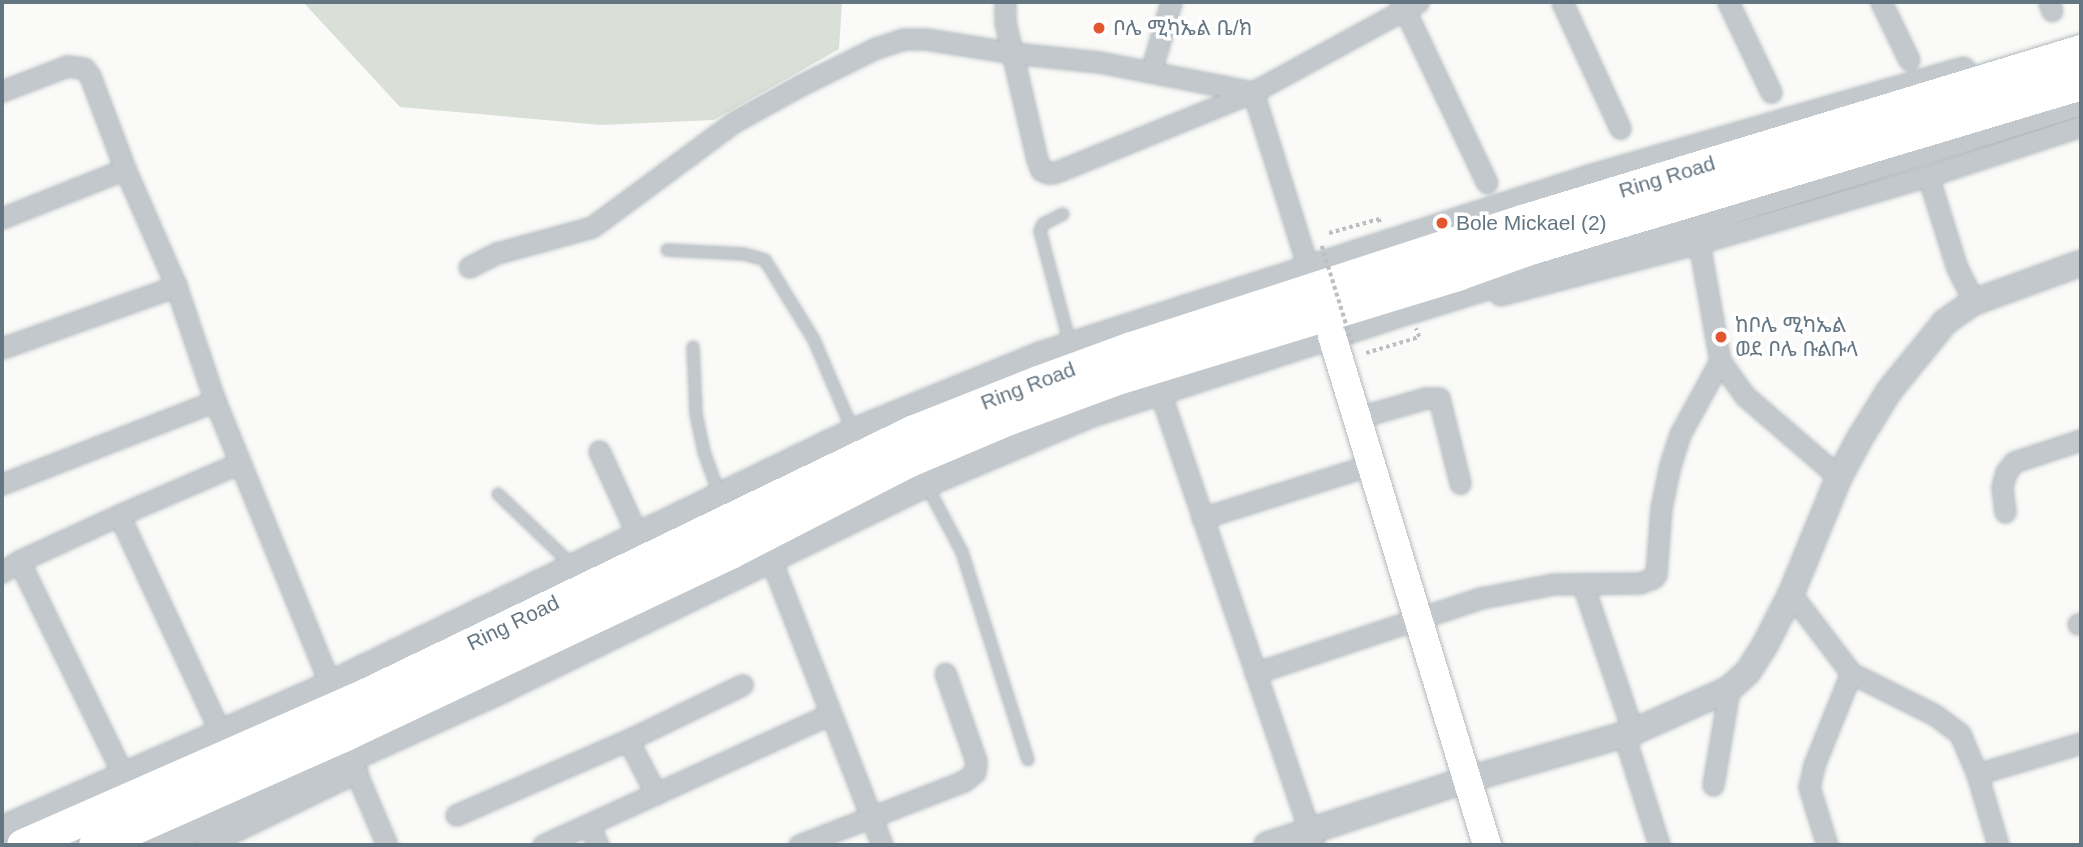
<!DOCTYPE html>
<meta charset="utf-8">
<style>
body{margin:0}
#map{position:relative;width:2083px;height:847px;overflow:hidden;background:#fafaf8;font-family:Arial,"Noto Sans Ethiopic",sans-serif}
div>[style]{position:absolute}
.green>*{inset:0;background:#dadfd7}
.path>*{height:3.5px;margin-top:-1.75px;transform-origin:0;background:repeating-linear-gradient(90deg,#bbbfc2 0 3.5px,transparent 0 7px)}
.roads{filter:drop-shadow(0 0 2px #b3babf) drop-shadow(0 0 2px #b3babf)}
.service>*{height:10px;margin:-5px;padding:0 5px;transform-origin:5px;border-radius:5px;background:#c3c8cc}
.minor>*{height:19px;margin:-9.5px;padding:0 9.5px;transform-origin:9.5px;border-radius:9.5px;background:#c3c8cc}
.tertiary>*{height:24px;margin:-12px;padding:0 12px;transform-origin:12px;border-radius:12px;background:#c3c8cc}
.secondary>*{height:28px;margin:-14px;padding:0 14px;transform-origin:14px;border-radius:14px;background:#fff}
.trunk>*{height:33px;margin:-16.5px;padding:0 16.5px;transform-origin:16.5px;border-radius:16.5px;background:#fff}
.path-bridge>*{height:3.5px;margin-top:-1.75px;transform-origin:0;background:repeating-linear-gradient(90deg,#bbbfc2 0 3.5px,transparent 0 7px)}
.dots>*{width:19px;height:19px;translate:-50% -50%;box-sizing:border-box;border:4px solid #fff;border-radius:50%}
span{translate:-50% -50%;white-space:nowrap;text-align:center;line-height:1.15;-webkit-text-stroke:7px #fff;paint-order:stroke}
.poi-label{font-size:21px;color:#657683}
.left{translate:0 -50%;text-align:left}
.street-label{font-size:21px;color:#657683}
.frame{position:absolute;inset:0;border:4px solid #657683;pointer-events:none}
</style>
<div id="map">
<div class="green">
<i style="clip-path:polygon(303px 2px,842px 2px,839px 49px,714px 120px,601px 125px,400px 107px)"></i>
</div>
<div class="path">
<i style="left:1329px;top:233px;width:52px;rotate:-15.6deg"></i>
<i style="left:1379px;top:219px;width:7px;rotate:74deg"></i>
<i style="left:1366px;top:353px;width:55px;rotate:-16.8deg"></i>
<i style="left:1419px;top:337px;width:9px;rotate:-111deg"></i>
</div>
<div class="roads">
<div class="service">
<i style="left:1063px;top:214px;width:22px;rotate:153deg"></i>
<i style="left:1043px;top:224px;width:8px;rotate:113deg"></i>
<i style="left:1040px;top:231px;width:117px;rotate:75.1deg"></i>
<i style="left:667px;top:250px;width:77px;rotate:3deg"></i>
<i style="left:744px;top:254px;width:22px;rotate:16deg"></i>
<i style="left:765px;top:260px;width:94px;rotate:58.5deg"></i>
<i style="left:814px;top:340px;width:99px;rotate:66.8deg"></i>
<i style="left:693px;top:347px;width:67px;rotate:87.4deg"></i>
<i style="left:696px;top:414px;width:39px;rotate:78deg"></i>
<i style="left:704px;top:452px;width:47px;rotate:70deg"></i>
<i style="left:926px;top:484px;width:77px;rotate:62.1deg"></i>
<i style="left:962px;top:552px;width:218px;rotate:72.4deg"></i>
<i style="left:498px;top:494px;width:103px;rotate:43.8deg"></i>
</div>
<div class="minor">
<i style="left:1005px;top:2px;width:20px;rotate:90deg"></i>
<i style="left:1005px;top:22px;width:141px;rotate:76.9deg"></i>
<i style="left:1037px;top:159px;width:12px;rotate:70deg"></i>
<i style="left:1041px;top:170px;width:8px;rotate:23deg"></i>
<i style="left:1048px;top:173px;width:8px;rotate:-7deg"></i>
<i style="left:1056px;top:172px;width:213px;rotate:-22.1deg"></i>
<i style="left:1253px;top:92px;width:188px;rotate:-28.6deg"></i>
<i style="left:1401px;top:2px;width:200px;rotate:64.6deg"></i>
<i style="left:1562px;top:2px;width:139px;rotate:65.3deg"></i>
<i style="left:1728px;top:2px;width:100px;rotate:64.5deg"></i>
<i style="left:1881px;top:2px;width:64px;rotate:64.2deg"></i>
<i style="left:2049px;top:2px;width:9px;rotate:72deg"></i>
<i style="left:1151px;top:71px;width:72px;rotate:-73.8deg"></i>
<i style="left:2px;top:91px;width:70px;rotate:-21deg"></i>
<i style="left:67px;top:66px;width:17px;rotate:7deg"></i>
<i style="left:84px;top:68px;width:10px;rotate:53deg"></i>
<i style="left:90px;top:76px;width:99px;rotate:69.4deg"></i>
<i style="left:125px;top:169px;width:128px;rotate:66.4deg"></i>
<i style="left:176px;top:286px;width:121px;rotate:71.3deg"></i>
<i style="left:215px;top:401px;width:305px;rotate:67.9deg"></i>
<i style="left:1253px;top:92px;width:188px;rotate:72.6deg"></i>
<i style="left:1928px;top:176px;width:96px;rotate:72.5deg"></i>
<i style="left:1957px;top:268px;width:38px;rotate:63deg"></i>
<i style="left:2px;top:218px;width:132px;rotate:-21.7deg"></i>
<i style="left:1699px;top:243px;width:120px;rotate:79.9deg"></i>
<i style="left:1720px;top:361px;width:43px;rotate:54.5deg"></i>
<i style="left:1745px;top:396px;width:124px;rotate:40.8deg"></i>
<i style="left:469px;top:267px;width:31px;rotate:-27deg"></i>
<i style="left:497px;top:253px;width:98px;rotate:-15.3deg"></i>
<i style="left:592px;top:227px;width:177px;rotate:-36.5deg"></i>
<i style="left:734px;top:122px;width:77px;rotate:-28.9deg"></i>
<i style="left:801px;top:85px;width:84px;rotate:-26.3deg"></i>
<i style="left:876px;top:48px;width:28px;rotate:-18deg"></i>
<i style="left:903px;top:39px;width:23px"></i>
<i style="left:926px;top:39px;width:88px;rotate:9.1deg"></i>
<i style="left:1013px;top:53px;width:86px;rotate:6deg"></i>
<i style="left:1099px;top:62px;width:157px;rotate:11deg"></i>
<i style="left:1500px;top:295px;width:206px;rotate:-14.6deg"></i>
<i style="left:1699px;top:243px;width:239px;rotate:-16.3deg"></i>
<i style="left:1928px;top:176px;width:161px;rotate:-18.1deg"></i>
<i style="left:2px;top:348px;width:185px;rotate:-19.6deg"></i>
<i style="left:1160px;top:392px;width:478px;rotate:71.2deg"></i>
<i style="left:1356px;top:418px;width:73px;rotate:-15.9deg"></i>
<i style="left:1426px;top:398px;width:13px"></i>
<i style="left:1439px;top:398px;width:88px;rotate:76.1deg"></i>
<i style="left:599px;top:451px;width:94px;rotate:65.4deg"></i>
<i style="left:2px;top:484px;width:229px;rotate:-21.3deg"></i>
<i style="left:2005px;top:512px;width:25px;rotate:-97deg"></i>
<i style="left:2002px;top:487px;width:16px;rotate:-75deg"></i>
<i style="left:2006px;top:472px;width:13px;rotate:-51deg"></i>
<i style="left:2014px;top:462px;width:71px;rotate:-18.2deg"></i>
<i style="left:119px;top:515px;width:132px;rotate:-23.3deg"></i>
<i style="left:1202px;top:518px;width:176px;rotate:-17.5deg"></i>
<i style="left:771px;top:560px;width:306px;rotate:68.7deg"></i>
<i style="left:19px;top:561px;width:237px;rotate:64deg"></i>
<i style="left:2px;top:572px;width:20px;rotate:-33deg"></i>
<i style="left:19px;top:561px;width:110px;rotate:-24.7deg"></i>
<i style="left:119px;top:515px;width:239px;rotate:65deg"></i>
<i style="left:1583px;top:585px;width:155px;rotate:71.2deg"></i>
<i style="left:1791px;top:594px;width:99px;rotate:52.8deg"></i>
<i style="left:1851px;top:673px;width:94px;rotate:26.6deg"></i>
<i style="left:1935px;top:715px;width:31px;rotate:37deg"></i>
<i style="left:1960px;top:734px;width:43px;rotate:67deg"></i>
<i style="left:1977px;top:774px;width:74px;rotate:73.5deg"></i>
<i style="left:2078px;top:624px;width:3px;rotate:-18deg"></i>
<i style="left:1255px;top:673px;width:238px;rotate:-18.4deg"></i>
<i style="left:1481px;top:598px;width:74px;rotate:-10.9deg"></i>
<i style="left:1554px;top:584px;width:86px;rotate:-0.7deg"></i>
<i style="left:1640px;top:583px;width:14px;rotate:-21deg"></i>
<i style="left:1653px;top:578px;width:5px;rotate:-53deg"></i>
<i style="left:1656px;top:574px;width:66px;rotate:-85.7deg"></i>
<i style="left:1661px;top:508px;width:44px;rotate:-78.2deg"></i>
<i style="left:1670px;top:465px;width:33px;rotate:-72deg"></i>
<i style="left:1680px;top:434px;width:83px;rotate:-61.3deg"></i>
<i style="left:1624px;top:735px;width:115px;rotate:72.3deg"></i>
<i style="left:628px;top:740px;width:61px;rotate:62.6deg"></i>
<i style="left:352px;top:763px;width:89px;rotate:66.9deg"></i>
<i style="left:1977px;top:774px;width:109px;rotate:-16.6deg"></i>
<i style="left:1713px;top:785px;width:97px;rotate:-80.5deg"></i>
<i style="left:456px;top:815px;width:188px;rotate:-23.6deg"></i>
<i style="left:628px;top:740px;width:127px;rotate:-25.8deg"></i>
<i style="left:589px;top:825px;width:22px;rotate:66deg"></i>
<i style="left:206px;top:845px;width:168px;rotate:-25.8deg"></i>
<i style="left:543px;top:845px;width:316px;rotate:-24.5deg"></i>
<i style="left:799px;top:845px;width:177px;rotate:-21.2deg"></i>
<i style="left:964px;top:781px;width:14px;rotate:-39deg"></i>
<i style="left:975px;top:772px;width:11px;rotate:-85deg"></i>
<i style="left:976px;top:761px;width:93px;rotate:-109.4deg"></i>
<i style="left:1827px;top:845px;width:61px;rotate:-107.2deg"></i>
<i style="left:1809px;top:787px;width:23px;rotate:-77deg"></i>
<i style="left:1814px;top:765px;width:99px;rotate:-68.1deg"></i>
</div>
<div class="tertiary">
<i style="left:2px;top:829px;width:359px;rotate:-23.8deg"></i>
<i style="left:330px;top:684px;width:582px;rotate:-25.77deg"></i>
<i style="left:854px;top:431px;width:204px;rotate:-22.2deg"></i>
<i style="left:1043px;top:354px;width:578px;rotate:-17.84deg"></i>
<i style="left:1593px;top:177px;width:385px;rotate:-16.1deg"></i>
<i style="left:159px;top:845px;width:379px;rotate:-24.3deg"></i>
<i style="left:504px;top:689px;width:469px;rotate:-25.9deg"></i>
<i style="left:926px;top:484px;width:177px;rotate:-22.9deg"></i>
<i style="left:1089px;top:415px;width:341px;rotate:-18deg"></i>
<i style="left:1413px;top:310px;width:699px;rotate:-17.22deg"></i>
<i style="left:1267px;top:845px;width:209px;rotate:-18.1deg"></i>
<i style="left:1466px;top:780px;width:174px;rotate:-16deg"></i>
<i style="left:1633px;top:732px;width:105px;rotate:-24.1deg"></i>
<i style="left:1729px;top:689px;width:25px;rotate:-42deg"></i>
<i style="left:1748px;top:672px;width:32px;rotate:-58deg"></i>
<i style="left:1765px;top:645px;width:57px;rotate:-63deg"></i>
<i style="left:1791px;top:594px;width:126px;rotate:-67.7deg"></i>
<i style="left:1839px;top:477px;width:44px;rotate:-61.7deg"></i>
<i style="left:1860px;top:438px;width:55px;rotate:-58.3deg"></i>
<i style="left:1889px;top:391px;width:89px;rotate:-50.9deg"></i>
<i style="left:1945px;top:322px;width:35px;rotate:-35deg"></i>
<i style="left:1974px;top:302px;width:114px;rotate:-20deg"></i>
</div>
<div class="secondary">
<i style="left:1332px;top:336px;width:532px;rotate:73.06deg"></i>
</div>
<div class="trunk">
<i style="left:23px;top:845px;width:378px;rotate:-23.7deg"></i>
<i style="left:369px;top:693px;width:605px;rotate:-25.68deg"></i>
<i style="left:914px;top:431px;width:133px;rotate:-21.6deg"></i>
<i style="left:1038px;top:382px;width:99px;rotate:-20.1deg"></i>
<i style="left:1131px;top:348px;width:411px;rotate:-18deg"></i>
<i style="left:1522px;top:221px;width:584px;rotate:-16.92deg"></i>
<i style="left:95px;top:845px;width:271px;rotate:-23.9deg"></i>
<i style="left:343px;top:735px;width:428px;rotate:-25.3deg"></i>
<i style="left:730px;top:552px;width:199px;rotate:-27.2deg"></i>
<i style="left:907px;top:461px;width:111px;rotate:-22.9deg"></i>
<i style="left:1009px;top:418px;width:112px;rotate:-20.4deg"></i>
<i style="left:1114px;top:379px;width:359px;rotate:-17deg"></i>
<i style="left:1457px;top:274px;width:81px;rotate:-19.6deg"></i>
<i style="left:1533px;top:247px;width:572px;rotate:-16.66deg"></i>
</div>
</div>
<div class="path-bridge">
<i style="left:1322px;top:246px;width:105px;rotate:72.8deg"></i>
</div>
<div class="dots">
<i style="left:1099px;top:28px;background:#e4572e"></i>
<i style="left:1442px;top:223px;background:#e4572e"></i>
<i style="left:1721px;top:337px;background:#e4572e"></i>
</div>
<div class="poi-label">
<span class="left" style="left:1113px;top:28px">ቦሌ ሚካኤል ቤ/ክ</span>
<span class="left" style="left:1456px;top:223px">Bole Mickael (2)</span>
<span class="left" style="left:1735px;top:337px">ከቦሌ ሚካኤል<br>ወደ ቦሌ ቡልቡላ</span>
</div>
<div class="street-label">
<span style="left:1667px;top:177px;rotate:-17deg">Ring Road</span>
<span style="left:1028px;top:386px;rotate:-21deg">Ring Road</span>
<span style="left:513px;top:623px;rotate:-26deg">Ring Road</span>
</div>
<div class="frame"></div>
</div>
